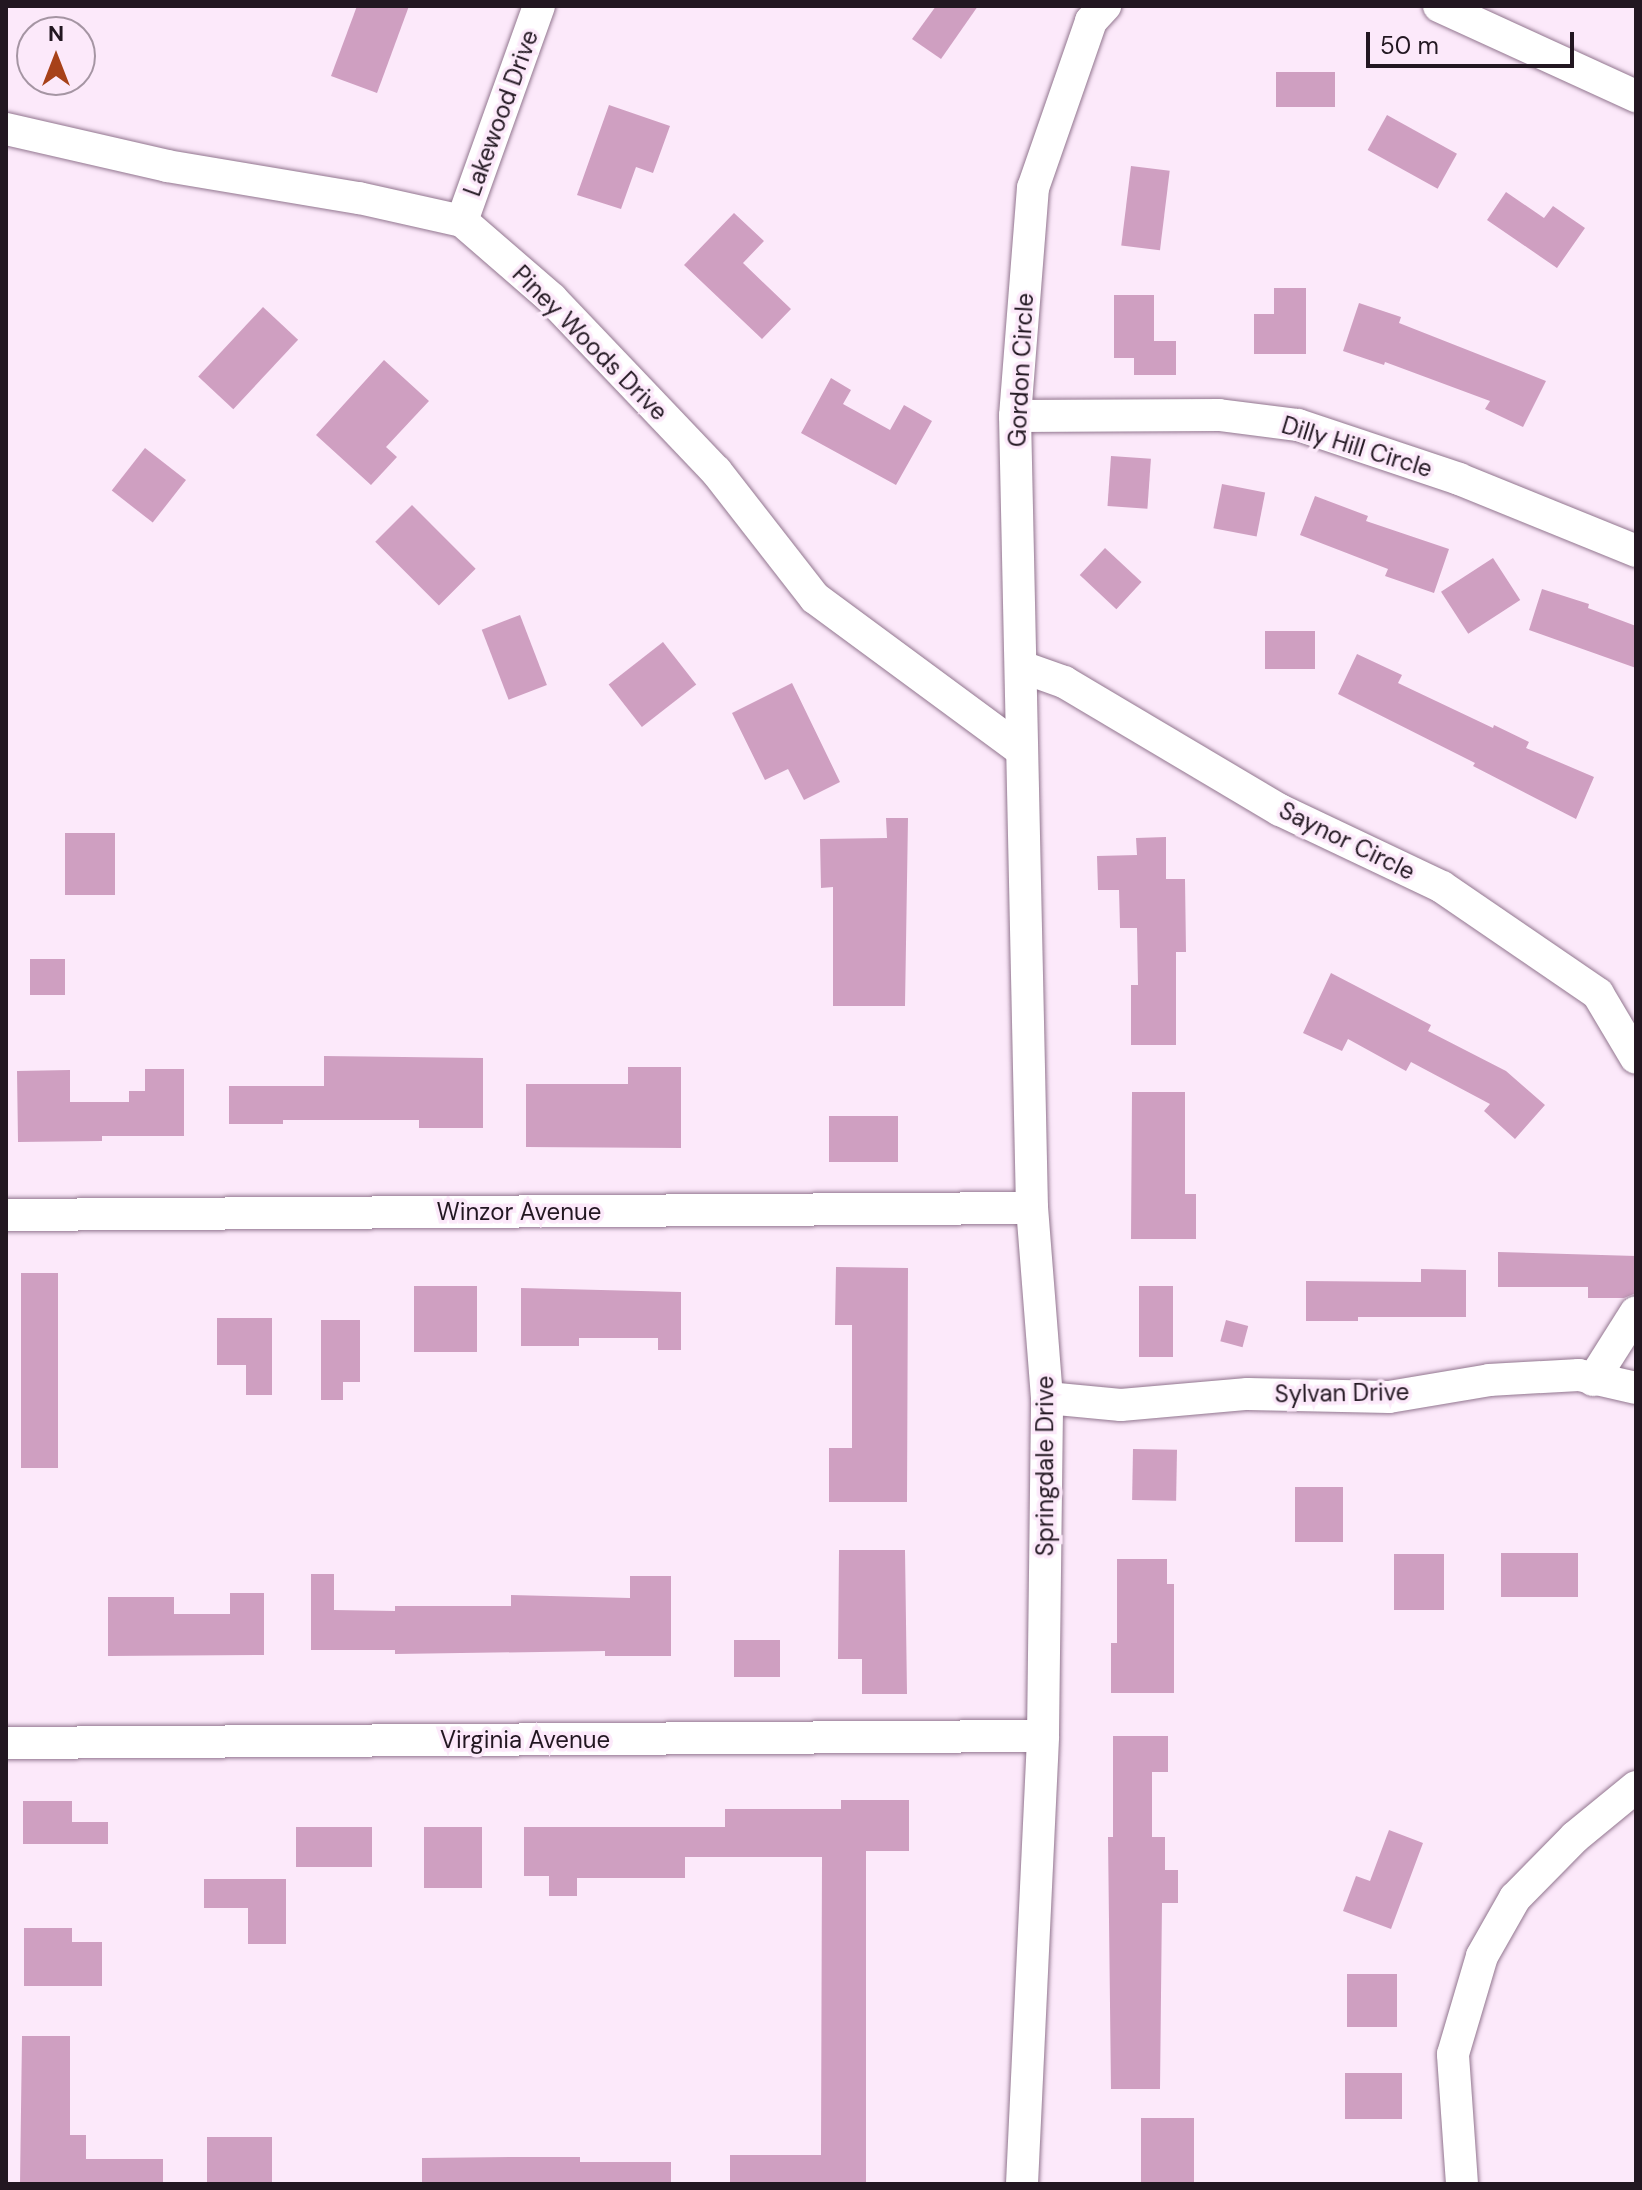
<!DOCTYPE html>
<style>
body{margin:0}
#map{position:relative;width:1642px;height:2190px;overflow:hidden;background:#fce9fa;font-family:"DM Sans",sans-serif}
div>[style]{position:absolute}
.building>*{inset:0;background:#cf9fc1;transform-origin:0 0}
.roads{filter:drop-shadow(0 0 2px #92768f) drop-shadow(0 0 2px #92768f)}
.minor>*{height:32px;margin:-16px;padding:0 16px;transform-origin:16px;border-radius:16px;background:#fff}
span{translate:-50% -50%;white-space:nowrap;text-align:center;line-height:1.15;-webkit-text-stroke:7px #fce9fa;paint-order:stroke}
.street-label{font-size:24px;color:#221721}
.frame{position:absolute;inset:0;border:8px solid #221721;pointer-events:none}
.north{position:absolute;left:16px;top:16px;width:80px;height:80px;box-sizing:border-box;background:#fce9fa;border:2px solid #a595a3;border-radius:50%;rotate:0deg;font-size:22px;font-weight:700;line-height:32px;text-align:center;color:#221721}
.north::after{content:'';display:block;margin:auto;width:28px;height:36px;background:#a74119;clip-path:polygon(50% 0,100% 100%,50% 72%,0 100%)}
.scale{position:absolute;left:1366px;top:32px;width:208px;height:36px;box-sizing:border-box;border:4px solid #221721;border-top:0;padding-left:10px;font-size:24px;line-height:28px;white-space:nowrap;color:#221721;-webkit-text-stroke:6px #fce9fa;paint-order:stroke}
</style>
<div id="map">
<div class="building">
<i style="clip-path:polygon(357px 6px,409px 6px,377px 93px,331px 76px)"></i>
<i style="clip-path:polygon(936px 6px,978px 6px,941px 59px,912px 39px)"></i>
<i style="left:1276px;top:72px;width:59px;height:35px"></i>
<i style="clip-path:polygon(609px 105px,670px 126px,653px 173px,636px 167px,621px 209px,577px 195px)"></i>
<i style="left:1387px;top:115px;width:80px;height:40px;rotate:29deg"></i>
<i style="left:1131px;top:166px;width:39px;height:80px;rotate:7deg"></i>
<i style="clip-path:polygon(1506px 192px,1544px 218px,1553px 206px,1585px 228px,1557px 268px,1487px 220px)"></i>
<i style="clip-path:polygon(734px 213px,764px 241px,743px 263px,791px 309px,762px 339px,684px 265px)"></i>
<i style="clip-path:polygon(1274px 288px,1306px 288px,1306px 354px,1254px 354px,1254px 314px,1274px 314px)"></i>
<i style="clip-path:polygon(1114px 295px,1154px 295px,1154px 341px,1176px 341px,1176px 375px,1134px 375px,1134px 358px,1114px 358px)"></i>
<i style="clip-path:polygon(1359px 303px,1401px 317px,1399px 323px,1546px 381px,1523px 427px,1485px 409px,1490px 401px,1385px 362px,1384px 365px,1343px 351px)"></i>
<i style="left:263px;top:307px;width:48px;height:95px;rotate:43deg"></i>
<i style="clip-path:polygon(384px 360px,429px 401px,386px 447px,397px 457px,371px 485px,316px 435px)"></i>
<i style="clip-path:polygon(831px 378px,851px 390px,843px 404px,890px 430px,904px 405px,932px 421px,896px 485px,801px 433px)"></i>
<i style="left:145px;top:448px;width:52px;height:54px;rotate:38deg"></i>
<i style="left:1111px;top:456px;width:40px;height:50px;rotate:4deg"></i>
<i style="left:1222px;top:484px;width:44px;height:45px;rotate:11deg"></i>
<i style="clip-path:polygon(1315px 496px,1368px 516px,1366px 521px,1449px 549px,1434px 593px,1385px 576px,1388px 569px,1300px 535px)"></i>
<i style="left:412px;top:505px;width:90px;height:52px;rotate:45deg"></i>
<i style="left:1105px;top:548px;width:50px;height:37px;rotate:43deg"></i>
<i style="left:1493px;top:558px;width:50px;height:62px;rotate:57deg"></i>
<i style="clip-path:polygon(1542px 589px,1589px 604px,1588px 608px,1636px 626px,1636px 668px,1529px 630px)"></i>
<i style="left:520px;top:615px;width:75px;height:41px;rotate:69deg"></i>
<i style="left:1265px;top:631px;width:50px;height:38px"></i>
<i style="left:663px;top:642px;width:54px;height:69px;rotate:52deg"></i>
<i style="clip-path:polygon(1357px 654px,1402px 675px,1398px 683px,1493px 728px,1494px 725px,1529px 742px,1526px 748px,1594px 777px,1576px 819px,1473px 766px,1475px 763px,1338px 694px)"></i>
<i style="clip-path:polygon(792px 683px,840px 782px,804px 800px,788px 769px,765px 780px,732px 713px)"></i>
<i style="clip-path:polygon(886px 818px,908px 818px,905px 1006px,833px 1006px,833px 887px,821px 888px,820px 839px,887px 838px)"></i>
<i style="left:65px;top:833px;width:50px;height:62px"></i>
<i style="clip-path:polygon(1166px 837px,1166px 879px,1185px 879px,1186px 952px,1176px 952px,1176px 1045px,1131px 1045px,1131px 985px,1138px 985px,1137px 928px,1120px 928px,1119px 890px,1098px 890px,1097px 856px,1137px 855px,1136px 838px)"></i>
<i style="left:30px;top:959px;width:35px;height:36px"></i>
<i style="clip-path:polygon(1331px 973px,1431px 1025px,1428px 1031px,1506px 1071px,1545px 1105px,1515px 1139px,1484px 1111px,1490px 1104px,1411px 1062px,1406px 1071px,1348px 1039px,1342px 1051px,1303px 1033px)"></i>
<i style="clip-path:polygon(324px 1056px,483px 1058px,483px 1128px,419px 1128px,419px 1120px,283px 1120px,283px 1124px,229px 1124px,229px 1086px,324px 1086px)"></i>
<i style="clip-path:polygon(628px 1067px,681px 1067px,681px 1148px,526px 1147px,526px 1084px,628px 1084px)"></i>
<i style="clip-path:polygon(145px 1069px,184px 1069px,184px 1136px,102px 1136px,102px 1141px,18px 1142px,17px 1071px,70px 1070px,70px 1102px,129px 1102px,129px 1091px,145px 1091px)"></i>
<i style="clip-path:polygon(1132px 1092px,1185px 1092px,1185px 1194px,1196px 1194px,1196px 1239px,1131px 1239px)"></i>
<i style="left:829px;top:1116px;width:69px;height:46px"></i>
<i style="clip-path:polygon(1498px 1252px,1636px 1256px,1636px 1293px,1624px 1298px,1588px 1298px,1588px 1287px,1498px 1287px)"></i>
<i style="clip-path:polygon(836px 1267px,908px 1268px,907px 1502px,829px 1502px,829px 1448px,852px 1448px,852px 1325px,835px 1325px)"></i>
<i style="clip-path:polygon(1421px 1269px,1466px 1270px,1466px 1317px,1358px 1317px,1358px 1321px,1306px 1321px,1306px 1281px,1421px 1282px)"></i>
<i style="left:21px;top:1273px;width:37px;height:195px"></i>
<i style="left:414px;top:1286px;width:63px;height:66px"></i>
<i style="left:1139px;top:1286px;width:34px;height:71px"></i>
<i style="clip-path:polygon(521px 1288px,681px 1292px,681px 1350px,658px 1350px,658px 1338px,579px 1338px,579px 1346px,521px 1346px)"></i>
<i style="clip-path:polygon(217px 1318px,272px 1318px,272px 1395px,246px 1395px,246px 1365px,217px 1365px)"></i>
<i style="clip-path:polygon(321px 1320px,360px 1320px,360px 1382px,343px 1382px,343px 1400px,321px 1400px)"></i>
<i style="left:1226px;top:1320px;width:23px;height:22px;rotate:15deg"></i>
<i style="left:1133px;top:1449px;width:44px;height:51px;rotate:1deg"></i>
<i style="left:1295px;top:1487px;width:48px;height:55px"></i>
<i style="clip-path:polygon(839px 1550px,905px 1550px,907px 1694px,862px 1694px,862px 1659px,838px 1659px)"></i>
<i style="left:1501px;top:1553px;width:77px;height:44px"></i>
<i style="left:1394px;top:1554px;width:50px;height:56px"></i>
<i style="clip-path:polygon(1117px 1559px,1167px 1559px,1167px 1584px,1174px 1584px,1174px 1693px,1111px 1693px,1111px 1643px,1117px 1643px)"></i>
<i style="clip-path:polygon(311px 1574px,334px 1574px,334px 1610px,395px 1611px,395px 1606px,511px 1606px,511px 1595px,630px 1598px,630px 1576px,671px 1576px,671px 1656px,605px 1656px,605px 1651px,395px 1654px,395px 1650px,311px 1650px)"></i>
<i style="clip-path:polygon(230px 1593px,264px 1593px,264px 1655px,108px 1656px,108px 1597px,174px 1597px,174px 1614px,230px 1614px)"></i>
<i style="left:734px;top:1640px;width:46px;height:37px"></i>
<i style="clip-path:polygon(1113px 1736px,1168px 1736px,1168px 1772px,1152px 1772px,1152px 1837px,1165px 1837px,1165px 1870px,1178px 1870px,1178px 1903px,1162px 1903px,1160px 2089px,1111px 2089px,1108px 1837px,1113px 1837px)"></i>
<i style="clip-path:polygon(841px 1800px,909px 1800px,909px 1851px,866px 1851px,866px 2184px,730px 2184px,730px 2155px,821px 2155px,822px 1857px,685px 1857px,685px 1878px,577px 1878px,577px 1896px,549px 1896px,549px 1876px,524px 1876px,524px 1827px,725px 1827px,725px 1809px,841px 1809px)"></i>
<i style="clip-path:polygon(23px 1801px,72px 1801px,72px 1822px,108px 1822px,108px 1844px,23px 1844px)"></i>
<i style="left:296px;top:1827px;width:76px;height:40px"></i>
<i style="left:424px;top:1827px;width:58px;height:61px"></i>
<i style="clip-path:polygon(1389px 1830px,1423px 1843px,1391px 1929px,1343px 1911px,1356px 1876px,1370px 1881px)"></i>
<i style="clip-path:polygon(204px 1879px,286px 1879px,286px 1944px,248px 1944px,248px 1908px,204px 1908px)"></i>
<i style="clip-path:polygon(24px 1928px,72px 1928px,72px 1942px,102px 1942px,102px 1986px,24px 1986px)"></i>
<i style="left:1347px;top:1974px;width:50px;height:53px"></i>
<i style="clip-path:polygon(22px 2036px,70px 2036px,70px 2135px,86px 2135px,86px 2159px,163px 2159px,163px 2184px,20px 2184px)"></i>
<i style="left:1345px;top:2073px;width:57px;height:46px"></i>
<i style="left:1141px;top:2118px;width:53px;height:66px"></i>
<i style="left:207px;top:2137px;width:65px;height:47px"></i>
<i style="clip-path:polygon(514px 2157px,580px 2157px,580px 2162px,671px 2162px,671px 2184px,422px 2184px,422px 2158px)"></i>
</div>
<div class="roads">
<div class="minor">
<i style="left:1439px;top:6px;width:217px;rotate:24.6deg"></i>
<i style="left:6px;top:129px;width:165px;rotate:12.9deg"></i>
<i style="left:167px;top:166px;width:195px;rotate:9.5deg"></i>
<i style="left:359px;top:198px;width:106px;rotate:12.6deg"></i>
<i style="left:462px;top:221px;width:119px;rotate:40.9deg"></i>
<i style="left:552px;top:299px;width:238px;rotate:46.4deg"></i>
<i style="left:716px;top:471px;width:161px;rotate:52.1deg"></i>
<i style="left:815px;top:598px;width:255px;rotate:36.4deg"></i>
<i style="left:462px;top:221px;width:228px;rotate:-70.3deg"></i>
<i style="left:1015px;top:416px;width:204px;rotate:-0.3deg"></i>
<i style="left:1219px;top:415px;width:80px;rotate:7.2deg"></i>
<i style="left:1298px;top:425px;width:170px;rotate:18.5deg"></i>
<i style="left:1459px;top:479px;width:191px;rotate:22.1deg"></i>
<i style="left:1022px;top:667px;width:45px;rotate:19.7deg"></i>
<i style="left:1064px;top:682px;width:251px;rotate:30.7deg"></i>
<i style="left:1280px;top:810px;width:179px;rotate:25.4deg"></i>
<i style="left:1442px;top:887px;width:189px;rotate:34.4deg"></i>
<i style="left:1598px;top:994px;width:74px;rotate:59.3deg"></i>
<i style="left:6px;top:1215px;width:1026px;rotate:-0.39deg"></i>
<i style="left:1593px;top:1380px;width:80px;rotate:-57.7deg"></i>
<i style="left:1047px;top:1398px;width:74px;rotate:5.4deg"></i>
<i style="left:1121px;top:1405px;width:127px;rotate:-5deg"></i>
<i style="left:1248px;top:1394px;width:141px;rotate:1.2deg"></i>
<i style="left:1389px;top:1397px;width:101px;rotate:-9.6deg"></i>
<i style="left:1489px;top:1380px;width:90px;rotate:-3.2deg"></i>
<i style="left:1579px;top:1375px;width:58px;rotate:12.8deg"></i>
<i style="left:6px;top:1743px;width:1037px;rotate:-0.39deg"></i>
<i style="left:1022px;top:2184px;width:448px;rotate:-87.3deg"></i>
<i style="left:1043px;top:1736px;width:338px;rotate:-89.3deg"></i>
<i style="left:1047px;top:1398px;width:191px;rotate:-94.5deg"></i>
<i style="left:1032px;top:1208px;width:792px;rotate:-91.23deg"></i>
<i style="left:1015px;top:416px;width:229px;rotate:-85.5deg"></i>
<i style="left:1033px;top:188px;width:177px;rotate:-70.8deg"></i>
<i style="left:1091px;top:21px;width:21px;rotate:-47deg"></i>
<i style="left:1462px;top:2184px;width:130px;rotate:-94deg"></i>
<i style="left:1453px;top:2054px;width:102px;rotate:-73.5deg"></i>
<i style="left:1482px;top:1956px;width:67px;rotate:-60.4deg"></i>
<i style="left:1515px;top:1898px;width:86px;rotate:-45.5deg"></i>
<i style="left:1575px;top:1837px;width:79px;rotate:-39.3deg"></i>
</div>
</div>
<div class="street-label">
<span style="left:501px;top:113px;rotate:-70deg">Lakewood Drive</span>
<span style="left:590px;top:343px;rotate:45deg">Piney Woods Drive</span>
<span style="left:1021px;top:370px;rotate:-87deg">Gordon Circle</span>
<span style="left:1357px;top:447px;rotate:17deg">Dilly Hill Circle</span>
<span style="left:1347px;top:841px;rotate:26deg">Saynor Circle</span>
<span style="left:519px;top:1212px">Winzor Avenue</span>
<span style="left:1342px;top:1393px;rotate:-1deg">Sylvan Drive</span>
<span style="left:1045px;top:1466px;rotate:-90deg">Springdale Drive</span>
<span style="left:525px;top:1740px">Virginia Avenue</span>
</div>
<div class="frame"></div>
<div class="north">N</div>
<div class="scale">50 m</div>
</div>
